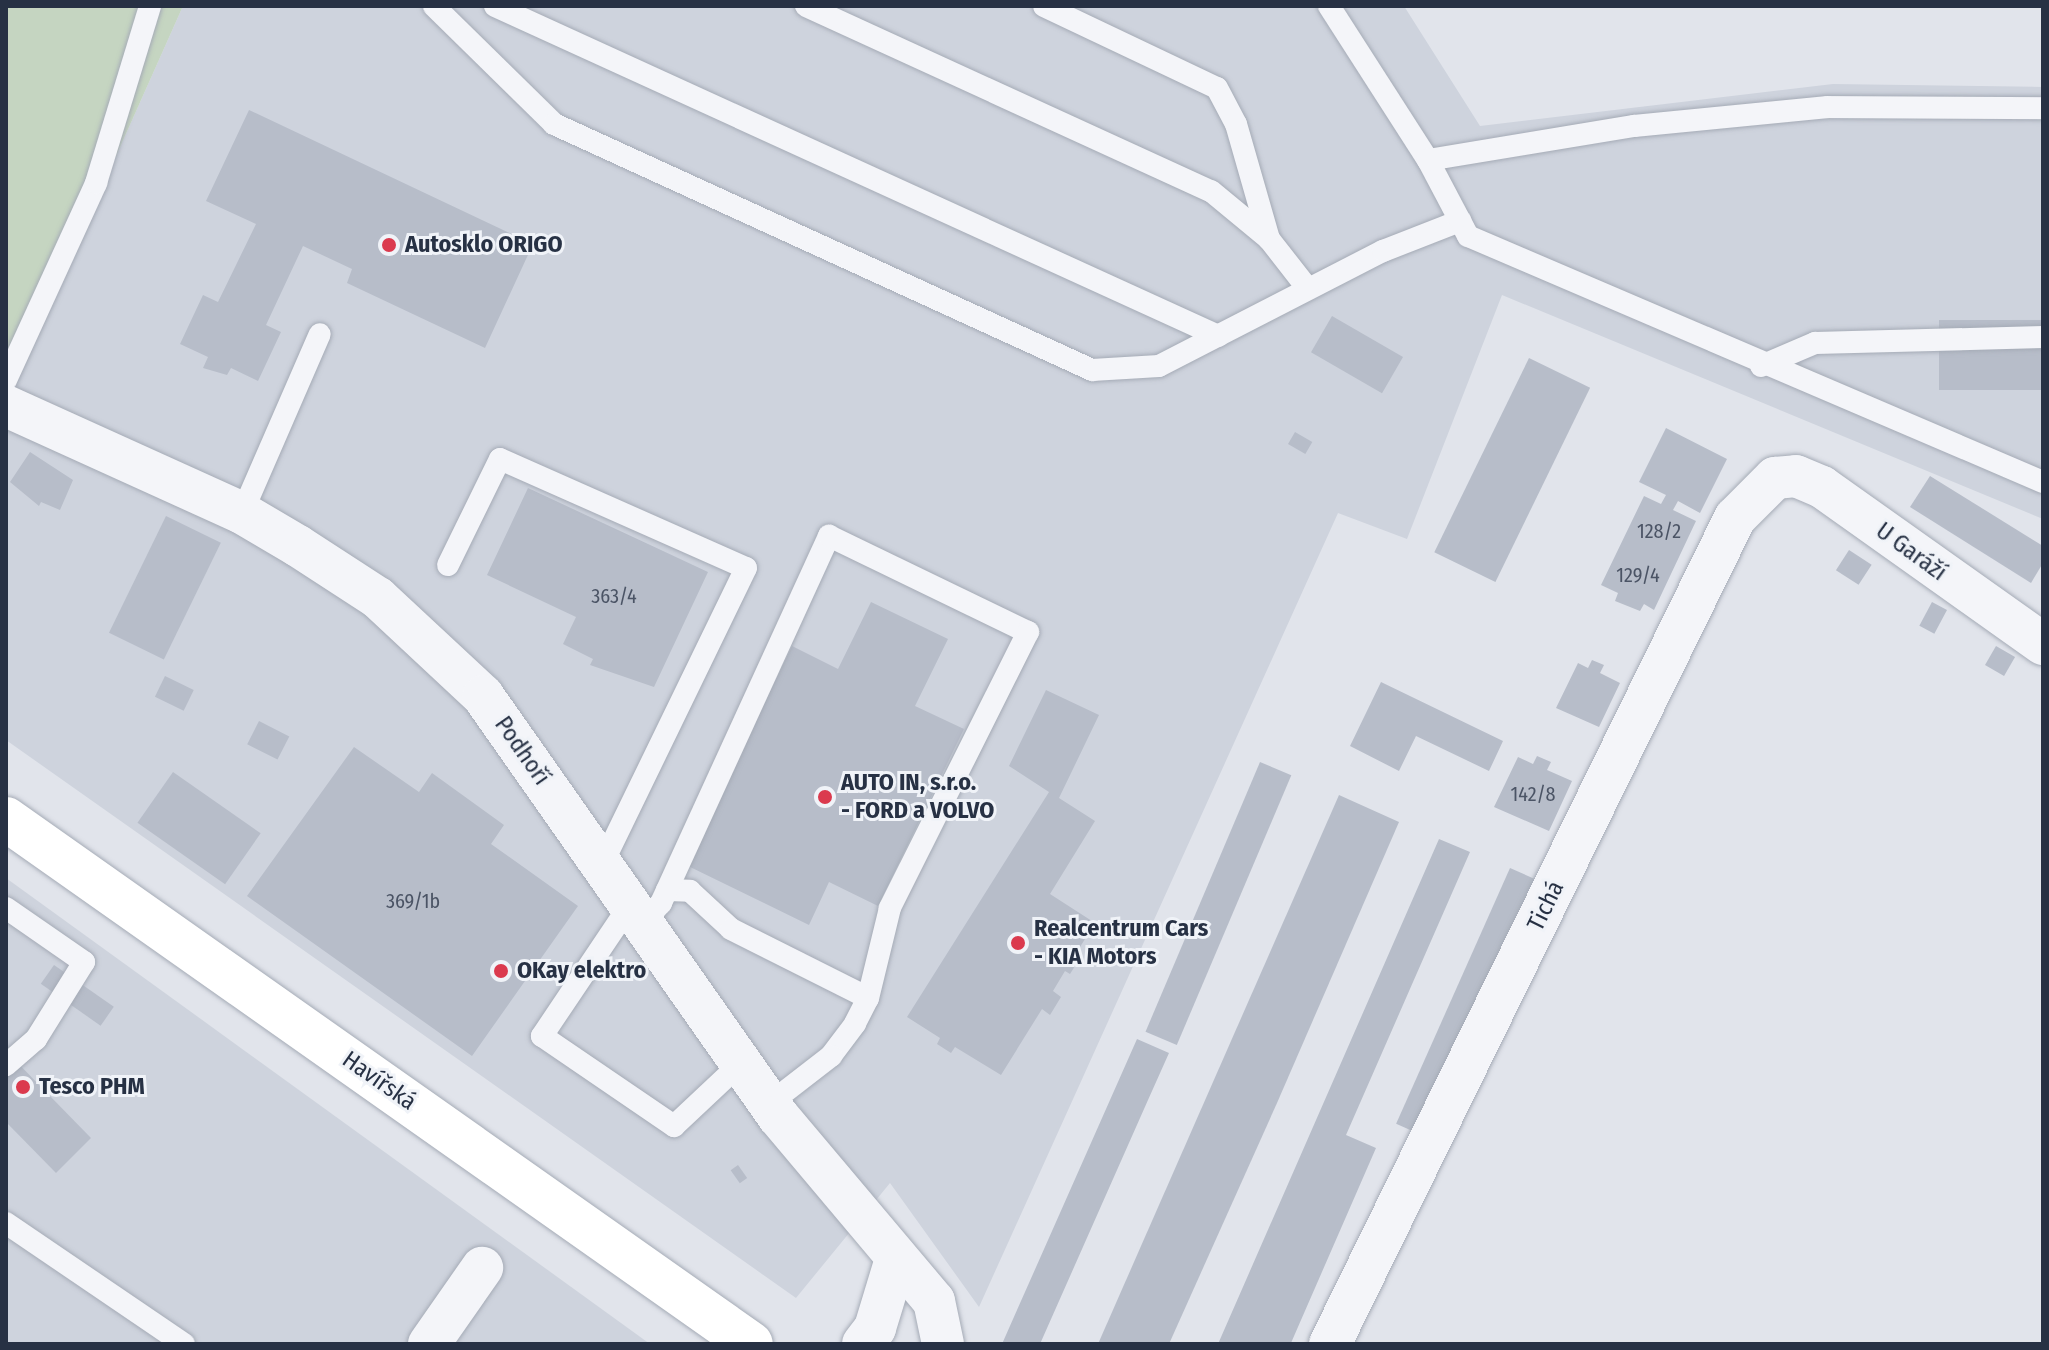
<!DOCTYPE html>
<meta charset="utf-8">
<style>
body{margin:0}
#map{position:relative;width:2049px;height:1350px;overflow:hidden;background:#e1e4eb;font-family:"Fira Sans Condensed",sans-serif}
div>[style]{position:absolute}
.built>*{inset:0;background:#ced3dd}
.green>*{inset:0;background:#c5d5c1}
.building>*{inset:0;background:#b7bdc9;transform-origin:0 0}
.roads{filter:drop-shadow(0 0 2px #a5abb6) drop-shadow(0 0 2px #a5abb6)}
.lane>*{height:22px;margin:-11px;padding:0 11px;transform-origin:11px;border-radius:11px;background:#f4f5f9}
.street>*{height:42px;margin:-21px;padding:0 21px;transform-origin:21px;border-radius:21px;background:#f4f5f9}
.primary>*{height:44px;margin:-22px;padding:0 22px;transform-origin:22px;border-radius:22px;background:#fff}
.dots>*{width:22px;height:22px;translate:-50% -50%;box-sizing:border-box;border:4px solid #f0f3f8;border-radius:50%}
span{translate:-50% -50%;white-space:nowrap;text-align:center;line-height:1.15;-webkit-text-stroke:6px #f0f3f8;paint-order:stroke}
.number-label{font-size:20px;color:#4b5465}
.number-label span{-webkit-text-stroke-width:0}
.poi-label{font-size:24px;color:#273144;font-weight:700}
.left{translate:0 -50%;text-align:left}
.street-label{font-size:24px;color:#273144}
.frame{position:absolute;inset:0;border:8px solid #273144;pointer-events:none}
</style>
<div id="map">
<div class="built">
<i style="clip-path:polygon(183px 6px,1404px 6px,1480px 126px,1833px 84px,2043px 87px,2043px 519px,1502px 295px,1407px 539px,1338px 513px,979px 1307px,890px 1183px,796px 1298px,6px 740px,6px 403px)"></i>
<i style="clip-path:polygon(6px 878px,650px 1344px,6px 1344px)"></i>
</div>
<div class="green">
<i style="clip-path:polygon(6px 6px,183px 6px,6px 403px)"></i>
</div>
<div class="building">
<i style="clip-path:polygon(249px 110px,533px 244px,485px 348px,347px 283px,352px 269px,303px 246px,266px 325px,281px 332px,258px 381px,231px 368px,227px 375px,203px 368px,208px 357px,180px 344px,203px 295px,218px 302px,256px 224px,206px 201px)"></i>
<i style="left:1332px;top:316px;width:82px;height:42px;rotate:30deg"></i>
<i style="left:2043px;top:320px;width:70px;height:104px;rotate:90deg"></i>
<i style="left:1529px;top:358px;width:68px;height:216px;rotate:26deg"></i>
<i style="clip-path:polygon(1666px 428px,1727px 459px,1700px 513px,1678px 501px,1673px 510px,1696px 521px,1654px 610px,1644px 604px,1640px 611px,1615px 601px,1618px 593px,1601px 585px,1644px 496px,1661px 504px,1666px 495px,1639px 482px)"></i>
<i style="left:1295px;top:432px;width:20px;height:14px;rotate:30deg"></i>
<i style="clip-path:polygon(30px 452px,73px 480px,60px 510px,41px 502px,39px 506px,10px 482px)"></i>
<i style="clip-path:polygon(1930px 476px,2043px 546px,2043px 563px,2031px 583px,1910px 507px)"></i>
<i style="clip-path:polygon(528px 488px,708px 572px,654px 687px,590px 665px,593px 659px,563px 644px,576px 617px,487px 575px)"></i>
<i style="left:166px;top:516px;width:61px;height:130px;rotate:26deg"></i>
<i style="left:1849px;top:550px;width:27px;height:24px;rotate:33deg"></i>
<i style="clip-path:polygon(871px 602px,948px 639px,915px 706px,964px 729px,878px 906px,829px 882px,809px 925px,686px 865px,792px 646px,838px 669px)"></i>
<i style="left:1932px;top:602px;width:17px;height:27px;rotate:28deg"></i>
<i style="left:1996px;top:646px;width:22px;height:22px;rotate:30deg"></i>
<i style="clip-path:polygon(1592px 660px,1604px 665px,1600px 673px,1620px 683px,1599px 727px,1556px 708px,1578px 663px,1588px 668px)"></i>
<i style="left:165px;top:676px;width:32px;height:23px;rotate:26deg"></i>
<i style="clip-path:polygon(1381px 682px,1503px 741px,1489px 771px,1416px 736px,1399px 771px,1350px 746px)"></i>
<i style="clip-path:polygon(1046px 690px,1099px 715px,1059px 798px,1095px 821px,1050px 894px,1095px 923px,1070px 963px,1075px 966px,1070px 974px,1065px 971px,1053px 991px,1061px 997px,1050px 1015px,1042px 1009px,1001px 1075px,955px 1047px,951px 1053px,937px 1044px,940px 1038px,907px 1017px,1049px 792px,1009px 766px)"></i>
<i style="left:259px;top:721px;width:34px;height:26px;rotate:27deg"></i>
<i style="clip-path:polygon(354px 747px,419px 792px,432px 773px,504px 825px,491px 844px,578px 906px,472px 1056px,247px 896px)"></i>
<i style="clip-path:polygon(1537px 756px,1551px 762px,1547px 770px,1572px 781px,1549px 831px,1494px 807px,1518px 757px,1533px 764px)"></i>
<i style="left:1260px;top:762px;width:34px;height:293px;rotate:23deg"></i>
<i style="left:173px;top:772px;width:107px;height:62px;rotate:35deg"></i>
<i style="clip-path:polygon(1339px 795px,1399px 822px,1277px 1103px,1169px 1344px,1098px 1344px)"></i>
<i style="clip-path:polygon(1439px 839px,1470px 852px,1346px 1135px,1376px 1148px,1291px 1343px,1218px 1344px)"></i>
<i style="left:1510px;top:868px;width:32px;height:280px;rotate:24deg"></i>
<i style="left:54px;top:965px;width:73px;height:23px;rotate:35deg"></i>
<i style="clip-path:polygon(1137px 1039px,1169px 1053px,1148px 1100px,1040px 1344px,1002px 1344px)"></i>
<i style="clip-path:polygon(6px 1051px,91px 1138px,56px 1173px,6px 1122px)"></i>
<i style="left:738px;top:1165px;width:16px;height:9px;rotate:55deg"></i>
</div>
<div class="roads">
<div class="lane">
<i style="left:434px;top:6px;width:168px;rotate:44.5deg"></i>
<i style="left:554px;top:124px;width:592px;rotate:24.57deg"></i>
<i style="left:1092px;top:370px;width:67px;rotate:-3.4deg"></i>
<i style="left:1159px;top:366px;width:252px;rotate:-27.2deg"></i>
<i style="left:1383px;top:251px;width:83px;rotate:-21.3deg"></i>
<i style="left:495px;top:6px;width:795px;rotate:24.53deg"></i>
<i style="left:806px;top:6px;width:445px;rotate:24.6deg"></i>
<i style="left:1211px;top:191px;width:75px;rotate:39.6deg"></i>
<i style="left:1269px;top:239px;width:63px;rotate:52deg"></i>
<i style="left:1044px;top:6px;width:191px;rotate:25.4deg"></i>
<i style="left:1217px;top:88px;width:41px;rotate:62.2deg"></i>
<i style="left:1236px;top:124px;width:120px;rotate:74deg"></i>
<i style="left:1329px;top:6px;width:183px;rotate:57.3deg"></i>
<i style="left:1428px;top:160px;width:86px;rotate:62.2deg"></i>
<i style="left:1468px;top:236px;width:625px;rotate:23.16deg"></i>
<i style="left:1428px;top:160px;width:209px;rotate:-9.4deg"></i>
<i style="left:1634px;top:126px;width:195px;rotate:-5.6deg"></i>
<i style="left:1828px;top:107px;width:215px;rotate:0.3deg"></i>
<i style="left:1761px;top:366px;width:59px;rotate:-23.1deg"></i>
<i style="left:1815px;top:343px;width:228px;rotate:-1.5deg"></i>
<i style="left:6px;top:380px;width:217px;rotate:-65.4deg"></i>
<i style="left:96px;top:183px;width:185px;rotate:-73deg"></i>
<i style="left:242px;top:513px;width:195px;rotate:-66.5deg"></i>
<i style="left:448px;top:565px;width:118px;rotate:-63.9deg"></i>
<i style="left:500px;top:459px;width:269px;rotate:23.9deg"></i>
<i style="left:746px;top:568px;width:330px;rotate:115.9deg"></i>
<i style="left:667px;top:890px;width:23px;rotate:2deg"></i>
<i style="left:690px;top:891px;width:56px;rotate:42.8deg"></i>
<i style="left:731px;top:929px;width:153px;rotate:26.7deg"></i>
<i style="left:630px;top:905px;width:158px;rotate:123.9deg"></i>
<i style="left:542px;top:1036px;width:160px;rotate:34.3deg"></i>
<i style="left:674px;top:1126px;width:92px;rotate:-43.2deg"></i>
<i style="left:6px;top:908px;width:95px;rotate:34.7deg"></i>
<i style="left:84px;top:962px;width:91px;rotate:121.9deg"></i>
<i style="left:36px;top:1039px;width:40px;rotate:139deg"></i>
<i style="left:643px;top:923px;width:27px;rotate:-48deg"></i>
<i style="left:661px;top:903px;width:404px;rotate:-65.4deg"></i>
<i style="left:829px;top:536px;width:221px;rotate:25.8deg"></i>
<i style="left:1028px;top:632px;width:309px;rotate:116.6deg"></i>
<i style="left:890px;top:908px;width:93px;rotate:103.7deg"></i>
<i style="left:868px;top:998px;width:29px;rotate:117deg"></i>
<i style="left:855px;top:1024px;width:40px;rotate:127deg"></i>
<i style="left:831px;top:1056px;width:78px;rotate:142.3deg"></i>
<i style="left:6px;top:1223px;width:215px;rotate:34.2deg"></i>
</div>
<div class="street">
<i style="left:6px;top:406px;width:259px;rotate:24.4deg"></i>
<i style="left:242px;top:513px;width:65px;rotate:30.5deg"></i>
<i style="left:298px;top:546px;width:95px;rotate:33deg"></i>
<i style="left:378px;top:598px;width:144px;rotate:43deg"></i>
<i style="left:483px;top:696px;width:513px;rotate:54.92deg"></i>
<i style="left:778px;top:1116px;width:242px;rotate:49.9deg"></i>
<i style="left:934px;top:1301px;width:44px;rotate:78.2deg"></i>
<i style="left:429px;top:1344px;width:93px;rotate:-55.1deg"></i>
<i style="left:863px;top:1344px;width:20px;rotate:-53deg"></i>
<i style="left:875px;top:1328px;width:72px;rotate:-73.1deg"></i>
<i style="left:1330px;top:1344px;width:920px;rotate:-63.88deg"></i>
<i style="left:1735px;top:518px;width:57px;rotate:-45deg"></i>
<i style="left:1775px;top:478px;width:21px;rotate:-5deg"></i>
<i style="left:1796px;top:476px;width:28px;rotate:23deg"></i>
<i style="left:1822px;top:487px;width:271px;rotate:35.4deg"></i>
</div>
<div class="primary">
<i style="left:6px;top:819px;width:911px;rotate:35.17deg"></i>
</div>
</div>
<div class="dots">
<i style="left:389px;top:245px;background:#db3a4e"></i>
<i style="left:825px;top:797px;background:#db3a4e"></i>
<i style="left:1018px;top:943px;background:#db3a4e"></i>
<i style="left:501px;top:971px;background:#db3a4e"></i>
<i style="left:23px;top:1087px;background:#db3a4e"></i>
</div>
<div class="number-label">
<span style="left:1659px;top:531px">128/2</span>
<span style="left:1638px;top:575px">129/4</span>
<span style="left:614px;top:596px">363/4</span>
<span style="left:1533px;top:794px">142/8</span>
<span style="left:413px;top:901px">369/1b</span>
</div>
<div class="poi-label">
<span class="left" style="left:405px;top:245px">Autosklo ORIGO</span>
<span class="left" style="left:841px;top:797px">AUTO IN, s.r.o.<br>- FORD a VOLVO</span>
<span class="left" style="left:1034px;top:943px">Realcentrum Cars<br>- KIA Motors</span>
<span class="left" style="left:517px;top:971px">OKay elektro</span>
<span class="left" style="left:39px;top:1087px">Tesco PHM</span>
</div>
<div class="street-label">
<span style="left:1911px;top:552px;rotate:36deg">U Garáží</span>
<span style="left:522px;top:751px;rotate:55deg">Podhoří</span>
<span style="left:1546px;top:906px;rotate:-64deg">Tichá</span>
<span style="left:379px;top:1081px;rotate:35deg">Havířská</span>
</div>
<div class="frame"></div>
</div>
